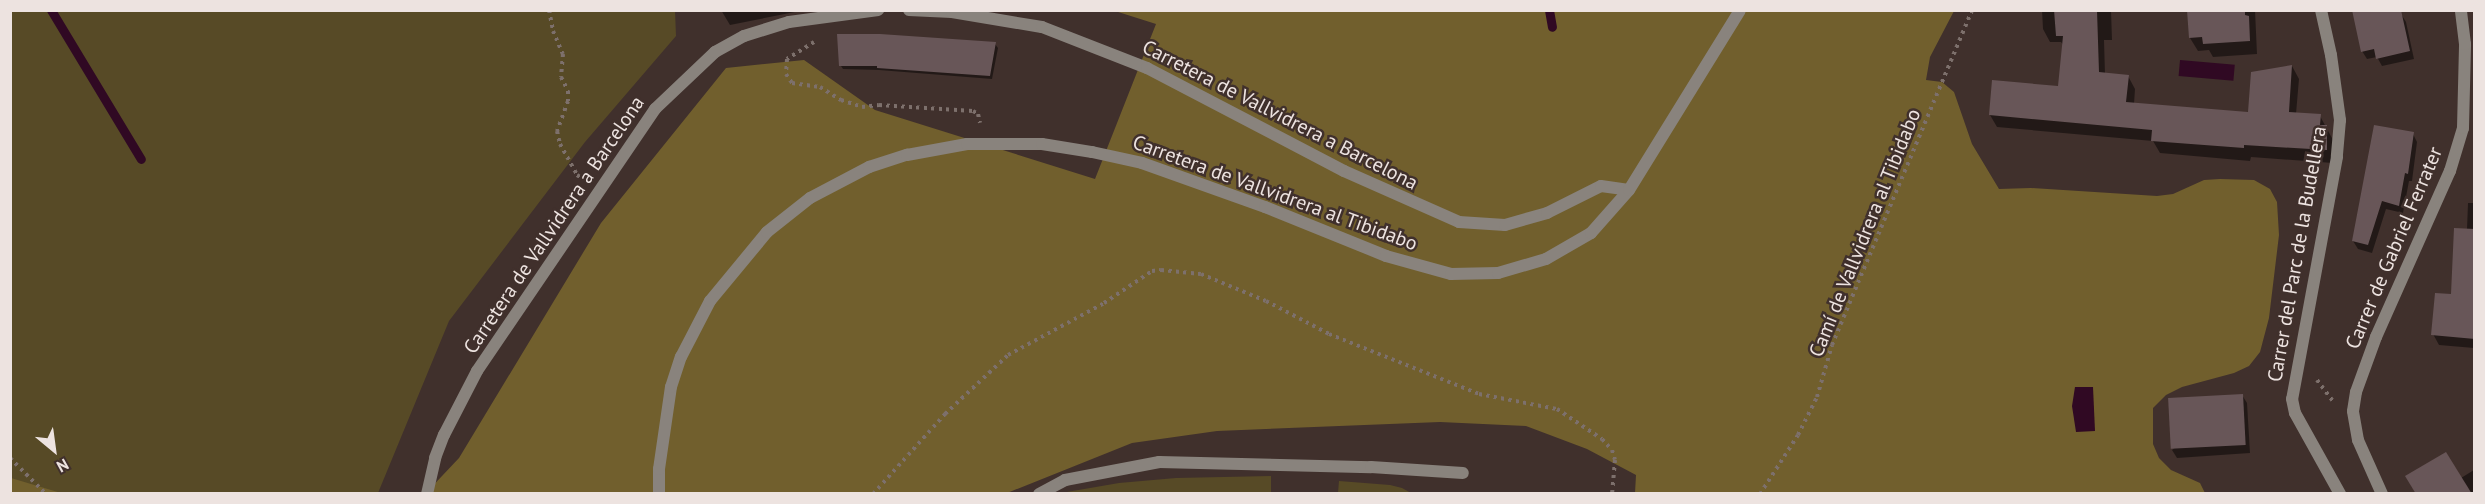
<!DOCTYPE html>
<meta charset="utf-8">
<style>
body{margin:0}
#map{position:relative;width:2485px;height:504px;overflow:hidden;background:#40302c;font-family:"PT Sans",sans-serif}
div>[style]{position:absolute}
.green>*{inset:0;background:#574a26}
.forest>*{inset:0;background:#715f2d}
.water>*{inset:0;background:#300923;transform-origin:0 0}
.shadow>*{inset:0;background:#0007}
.stream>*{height:9px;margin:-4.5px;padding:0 4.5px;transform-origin:4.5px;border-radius:4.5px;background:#300923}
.building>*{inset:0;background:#685658;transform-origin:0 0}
.path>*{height:4px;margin-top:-2px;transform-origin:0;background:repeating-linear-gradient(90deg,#7d706c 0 3px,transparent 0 7.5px)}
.service>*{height:12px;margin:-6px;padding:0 6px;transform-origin:6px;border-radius:6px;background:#89837d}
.minor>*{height:12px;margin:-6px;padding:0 6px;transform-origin:6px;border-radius:6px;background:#89837d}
.tertiary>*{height:12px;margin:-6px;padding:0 6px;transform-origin:6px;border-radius:6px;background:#89837d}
span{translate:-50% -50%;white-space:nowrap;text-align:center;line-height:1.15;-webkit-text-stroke:5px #40302c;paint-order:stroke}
.street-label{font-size:20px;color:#ede3e0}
.frame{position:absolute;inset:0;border:12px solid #ede3e0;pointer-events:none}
.north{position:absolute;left:24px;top:420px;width:60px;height:60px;-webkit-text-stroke:4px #40302c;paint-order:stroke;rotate:151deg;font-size:16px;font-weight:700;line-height:24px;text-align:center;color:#ede3e0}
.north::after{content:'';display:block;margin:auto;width:21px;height:27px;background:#ede3e0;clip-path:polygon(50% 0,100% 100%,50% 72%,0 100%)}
</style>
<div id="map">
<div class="green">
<i style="clip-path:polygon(675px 10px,676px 36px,585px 142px,449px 321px,378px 493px,54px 494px,11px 481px,10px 11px)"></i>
<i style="clip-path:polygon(1271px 476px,1271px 493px,1061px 493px,1119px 483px,1176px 478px)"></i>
<i style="clip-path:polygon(1339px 481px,1390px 485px,1402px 488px,1411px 493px,1338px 493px)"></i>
</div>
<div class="forest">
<i style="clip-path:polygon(1115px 11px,1954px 11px,1930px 57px,1926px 80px,1942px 82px,1954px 92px,1972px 144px,1999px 189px,2031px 188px,2157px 196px,2173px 194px,2204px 180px,2220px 179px,2254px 180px,2270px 189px,2277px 202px,2279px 235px,2269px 318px,2260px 352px,2249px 366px,2234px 373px,2182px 387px,2166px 395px,2153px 408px,2153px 444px,2159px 458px,2171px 470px,2200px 483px,2205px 493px,1635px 493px,1636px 475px,1587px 449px,1526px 426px,1440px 422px,1217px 431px,1132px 443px,1007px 493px,425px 494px,459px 458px,601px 223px,726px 68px,804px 60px,875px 110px,1095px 179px,1156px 24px)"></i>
<i style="clip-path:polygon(10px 478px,11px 478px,61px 493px,11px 493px)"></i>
</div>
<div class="water">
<i style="left:2180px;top:60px;width:55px;height:16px;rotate:5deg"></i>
<i style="clip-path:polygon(2075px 387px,2093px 387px,2095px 431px,2076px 432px,2072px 406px)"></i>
</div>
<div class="shadow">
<i style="clip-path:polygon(721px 10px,805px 10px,730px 25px)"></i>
<i style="clip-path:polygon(2042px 10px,2111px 10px,2112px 40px,2104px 40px,2105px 74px,2128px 76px,2135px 89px,2134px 104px,2249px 113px,2292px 66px,2299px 79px,2296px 114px,2320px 116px,2333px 140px,2333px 163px,2251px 157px,2250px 161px,2160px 153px,2153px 141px,1997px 127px,1990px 115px,2059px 88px,2064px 46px,2061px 42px,2050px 42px,2043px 29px)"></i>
<i style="clip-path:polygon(2189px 10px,2255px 10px,2257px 54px,2213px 57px,2209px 50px,2198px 51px,2190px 38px)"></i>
<i style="clip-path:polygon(2401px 14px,2406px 22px,2414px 59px,2382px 66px,2377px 57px,2367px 59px,2362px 51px)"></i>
<i style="clip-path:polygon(995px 44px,998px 48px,992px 79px,879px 70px,843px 69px,841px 66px)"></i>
<i style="clip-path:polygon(2413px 134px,2417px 142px,2412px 181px,2409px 181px,2403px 213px,2386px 209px,2372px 253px,2358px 249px,2353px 241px)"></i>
<i style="clip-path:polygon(2468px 203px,2474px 203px,2474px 348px,2439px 345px,2433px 334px,2453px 296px,2467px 229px)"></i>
<i style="clip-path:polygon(2242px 395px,2247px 403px,2250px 453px,2177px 458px,2172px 450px)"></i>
<i style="clip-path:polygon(2474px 470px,2474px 494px,2417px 494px,2461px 478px)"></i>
</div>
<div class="stream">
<i style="left:51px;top:10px;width:174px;rotate:58.9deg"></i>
<i style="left:1549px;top:10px;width:17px;rotate:80deg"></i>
</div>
<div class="building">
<i style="clip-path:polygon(2054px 10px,2097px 10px,2099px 72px,2129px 75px,2126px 102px,2248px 112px,2251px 72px,2292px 65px,2289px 112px,2321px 114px,2320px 125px,2327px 125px,2327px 150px,2244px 145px,2244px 148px,2151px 141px,2152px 130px,1989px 115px,1992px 80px,2058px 86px,2063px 36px,2056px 36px)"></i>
<i style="clip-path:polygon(2187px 10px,2245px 10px,2245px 15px,2249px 16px,2250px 41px,2203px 44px,2202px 37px,2189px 38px)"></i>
<i style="clip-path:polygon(2352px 10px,2401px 10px,2410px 51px,2376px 59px,2374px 49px,2361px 52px)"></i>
<i style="clip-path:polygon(837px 34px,880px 34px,996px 42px,990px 76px,877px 68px,877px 66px,839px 66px)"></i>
<i style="clip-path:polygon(2374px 125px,2414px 132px,2408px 174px,2405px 173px,2399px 206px,2382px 201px,2368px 245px,2352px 241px)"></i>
<i style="clip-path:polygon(2454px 228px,2475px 229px,2475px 339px,2431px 335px,2435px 293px,2451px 294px)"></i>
<i style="left:2243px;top:394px;width:51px;height:75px;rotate:87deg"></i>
<i style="clip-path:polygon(2446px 452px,2472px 494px,2416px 494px,2405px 476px)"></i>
</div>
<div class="path">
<i style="left:549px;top:10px;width:21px;rotate:79deg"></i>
<i style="left:553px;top:31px;width:25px;rotate:67deg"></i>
<i style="left:563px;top:54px;width:23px;rotate:95deg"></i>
<i style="left:561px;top:77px;width:16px;rotate:63deg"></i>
<i style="left:568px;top:91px;width:10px;rotate:90deg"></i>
<i style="left:568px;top:101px;width:32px;rotate:110deg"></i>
<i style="left:557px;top:131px;width:13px;rotate:77deg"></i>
<i style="left:560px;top:144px;width:35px;rotate:61deg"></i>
<i style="left:577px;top:175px;width:7px;rotate:34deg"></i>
<i style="left:814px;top:42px;width:32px;rotate:148deg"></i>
<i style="left:787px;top:59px;width:15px;rotate:94deg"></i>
<i style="left:786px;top:74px;width:11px;rotate:56deg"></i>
<i style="left:792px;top:83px;width:28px;rotate:8deg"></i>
<i style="left:820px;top:87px;width:25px;rotate:32deg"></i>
<i style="left:841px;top:100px;width:22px;rotate:18deg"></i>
<i style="left:862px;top:107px;width:17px;rotate:-7deg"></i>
<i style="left:879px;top:105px;width:94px;rotate:3.7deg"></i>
<i style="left:973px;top:111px;width:6px;rotate:31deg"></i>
<i style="left:978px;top:114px;width:9px;rotate:77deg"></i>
<i style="left:2317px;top:380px;width:26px;rotate:53deg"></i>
<i style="left:10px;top:458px;width:51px;rotate:45deg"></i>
<i style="left:873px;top:494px;width:108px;rotate:-48deg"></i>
<i style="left:945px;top:414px;width:86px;rotate:-43.1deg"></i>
<i style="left:1008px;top:355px;width:109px;rotate:-28.4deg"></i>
<i style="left:1104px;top:303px;width:58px;rotate:-33.7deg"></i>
<i style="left:1152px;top:271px;width:9px;rotate:-6deg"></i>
<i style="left:1161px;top:270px;width:40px;rotate:5.7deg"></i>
<i style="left:1201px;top:274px;width:70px;rotate:22.6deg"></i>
<i style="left:1266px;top:301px;width:71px;rotate:27.6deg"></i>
<i style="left:1329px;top:334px;width:162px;rotate:21.8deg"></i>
<i style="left:1479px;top:394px;width:79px;rotate:10.9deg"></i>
<i style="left:1557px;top:409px;width:54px;rotate:33.7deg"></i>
<i style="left:1602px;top:439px;width:15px;rotate:48deg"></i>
<i style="left:1612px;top:450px;width:10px;rotate:73deg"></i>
<i style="left:1615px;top:460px;width:34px;rotate:95deg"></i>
<i style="left:1760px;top:494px;width:70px;rotate:-57.2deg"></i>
<i style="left:1798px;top:435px;width:42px;rotate:-63.4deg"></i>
<i style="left:1817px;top:397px;width:54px;rotate:-73.9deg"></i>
<i style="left:1832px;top:345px;width:363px;rotate:-67.3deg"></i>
</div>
<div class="service">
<i style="left:1039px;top:494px;width:30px;rotate:-28deg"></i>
<i style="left:1065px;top:480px;width:96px;rotate:-10.8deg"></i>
<i style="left:1159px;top:462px;width:212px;rotate:1.4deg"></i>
<i style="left:1371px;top:467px;width:92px;rotate:3.7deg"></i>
</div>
<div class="minor">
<i style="left:909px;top:10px;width:43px;rotate:2.7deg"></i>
<i style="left:952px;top:12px;width:91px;rotate:9.5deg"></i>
<i style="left:1042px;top:27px;width:113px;rotate:21.3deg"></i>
<i style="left:1147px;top:68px;width:222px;rotate:27.6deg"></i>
<i style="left:1344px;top:171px;width:126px;rotate:23.9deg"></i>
<i style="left:1459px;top:222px;width:46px;rotate:3.7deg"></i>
<i style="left:1505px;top:225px;width:44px;rotate:-15.9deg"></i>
<i style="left:1547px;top:213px;width:60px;rotate:-26.6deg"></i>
<i style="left:1601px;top:186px;width:28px;rotate:8deg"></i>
<i style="left:2321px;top:10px;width:46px;rotate:77.5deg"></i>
<i style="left:2331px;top:55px;width:66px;rotate:82.1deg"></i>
<i style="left:2340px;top:120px;width:37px;rotate:95deg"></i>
<i style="left:2337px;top:157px;width:246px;rotate:100.5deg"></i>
<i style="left:2292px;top:399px;width:14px;rotate:78deg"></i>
<i style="left:2295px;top:413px;width:93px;rotate:60.9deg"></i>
<i style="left:427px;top:494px;width:37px;rotate:-77deg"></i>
<i style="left:435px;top:458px;width:25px;rotate:-69deg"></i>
<i style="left:444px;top:435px;width:72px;rotate:-62.7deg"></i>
<i style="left:477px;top:371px;width:317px;rotate:-55.8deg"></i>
<i style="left:655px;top:109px;width:83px;rotate:-43.5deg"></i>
<i style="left:715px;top:52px;width:33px;rotate:-29deg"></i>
<i style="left:744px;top:36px;width:47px;rotate:-17.3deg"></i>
<i style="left:789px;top:22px;width:90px;rotate:-7.7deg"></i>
<i style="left:2382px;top:494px;width:59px;rotate:-114deg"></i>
<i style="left:2358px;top:440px;width:29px;rotate:-100deg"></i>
<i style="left:2353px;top:411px;width:19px;rotate:-81deg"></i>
<i style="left:2356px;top:392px;width:59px;rotate:-70deg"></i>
<i style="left:2376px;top:337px;width:182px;rotate:-66deg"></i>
<i style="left:2450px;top:171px;width:45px;rotate:-73.2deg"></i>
<i style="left:2463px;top:128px;width:84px;rotate:-88.6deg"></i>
<i style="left:2465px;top:44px;width:34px;rotate:-97deg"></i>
</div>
<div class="tertiary">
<i style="left:659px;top:494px;width:25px;rotate:-90deg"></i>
<i style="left:659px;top:469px;width:83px;rotate:-81.7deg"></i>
<i style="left:671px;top:387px;width:32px;rotate:-72deg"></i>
<i style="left:681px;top:357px;width:63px;rotate:-62.6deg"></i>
<i style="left:710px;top:301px;width:89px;rotate:-50.4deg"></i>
<i style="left:767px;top:232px;width:55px;rotate:-38.3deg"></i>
<i style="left:810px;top:198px;width:67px;rotate:-27.7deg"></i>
<i style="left:869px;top:167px;width:40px;rotate:-18deg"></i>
<i style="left:907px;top:155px;width:61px;rotate:-10.4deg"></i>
<i style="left:967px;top:144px;width:75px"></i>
<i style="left:1042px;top:144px;width:51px;rotate:9.1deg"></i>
<i style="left:1092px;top:152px;width:51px;rotate:12.4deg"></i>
<i style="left:1142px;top:163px;width:131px;rotate:19.7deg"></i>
<i style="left:1265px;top:207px;width:131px;rotate:22deg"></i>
<i style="left:1386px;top:256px;width:67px;rotate:15.5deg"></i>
<i style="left:1451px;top:274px;width:47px;rotate:-1.2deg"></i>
<i style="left:1498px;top:273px;width:50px;rotate:-16.3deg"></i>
<i style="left:1546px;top:259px;width:52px;rotate:-30deg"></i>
<i style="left:1591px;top:233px;width:57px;rotate:-48.5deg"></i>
<i style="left:1629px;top:190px;width:211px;rotate:-58.3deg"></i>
</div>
<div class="street-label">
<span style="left:1280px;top:115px;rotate:27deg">Carretera de Vallvidrera a Barcelona</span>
<span style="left:1275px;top:193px;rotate:20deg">Carretera de Vallvidrera al Tibidabo</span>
<span style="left:554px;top:225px;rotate:-56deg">Carretera de Vallvidrera a Barcelona</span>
<span style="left:1865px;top:233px;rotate:-68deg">Camí de Vallvidrera al Tibidabo</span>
<span style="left:2394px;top:248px;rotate:-67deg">Carrer de Gabriel Ferrater</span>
<span style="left:2297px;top:254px;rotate:-80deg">Carrer del Parc de la Budellera</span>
</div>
<div class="frame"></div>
<div class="north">N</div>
</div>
